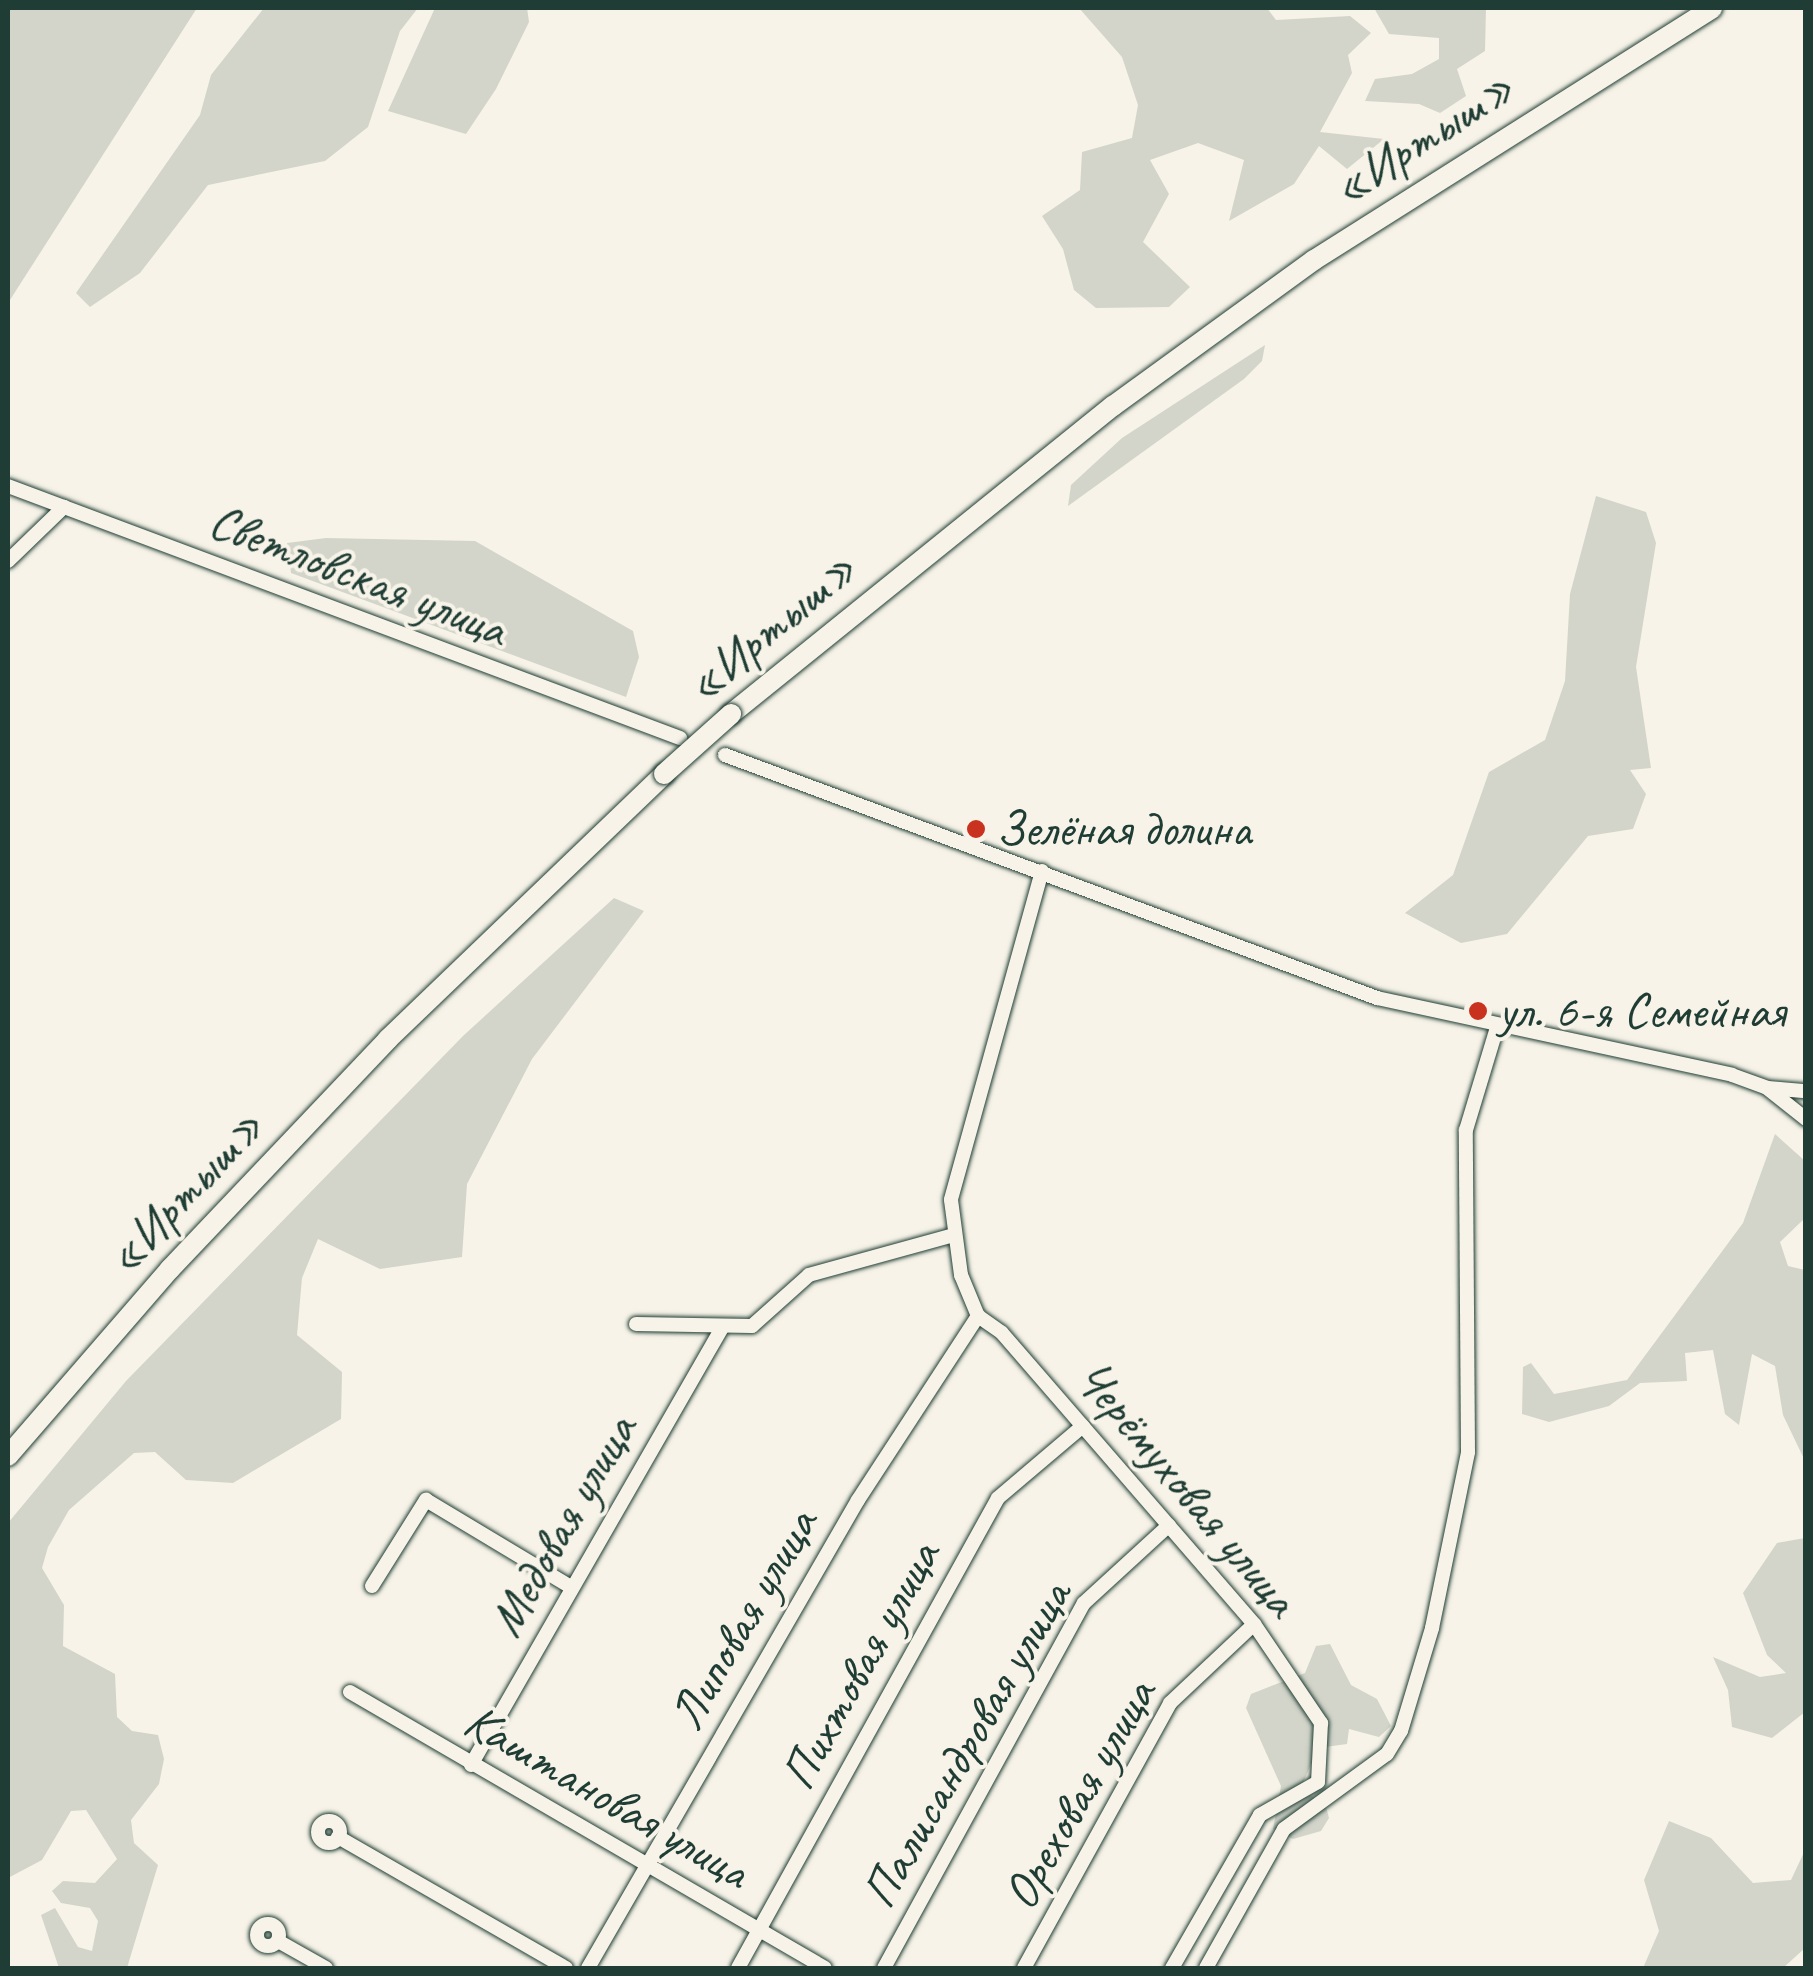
<!DOCTYPE html>
<meta charset="utf-8">
<style>
body{margin:0}
#map{position:relative;width:1813px;height:1976px;overflow:hidden;background:#f7f3e8;font-family:Caveat,sans-serif}
div>[style]{position:absolute}
.green>*{inset:0;background:#d3d5ca}
.roads{filter:drop-shadow(0 0 2px #1f3d34) drop-shadow(0 0 2px #1f3d34)}
.minor>*{height:14px;margin:-7px;padding:0 7px;transform-origin:7px;border-radius:7px;background:#f7f3e8}
.minor>.ring{margin:-7px;padding:0;box-sizing:content-box;background:none;border:14px solid #f7f3e8;border-radius:50%}
.highway>*{height:20px;margin:-10px;padding:0 10px;transform-origin:10px;border-radius:10px;background:#f7f3e8}
.bridges{filter:drop-shadow(0 0 2px #1f3d34) drop-shadow(0 0 2px #1f3d34)}
.highway-bridge>*{height:20px;margin:-10px;padding:0 10px;transform-origin:10px;border-radius:10px;background:#f7f3e8}
.dots>*{width:28px;height:28px;translate:-50% -50%;box-sizing:border-box;border:5px solid #f7f3e8;border-radius:50%}
span{translate:-50% -50%;white-space:nowrap;text-align:center;line-height:1.15;-webkit-text-stroke:8px #f7f3e8;paint-order:stroke}
.street-label{font-size:50px;color:#1f3d34}
.poi-label{font-size:50px;color:#1f3d34}
.left{translate:0 -50%;text-align:left}
.frame{position:absolute;inset:0;border:10px solid #1f3d34;pointer-events:none}
</style>
<div id="map">
<div class="green">
<i style="clip-path:polygon(8px 8px,197px 8px,8px 303px)"></i>
<i style="clip-path:polygon(264px 8px,418px 8px,400px 31px,368px 127px,325px 161px,208px 185px,140px 273px,90px 307px,76px 293px,200px 115px,211px 75px)"></i>
<i style="clip-path:polygon(435px 8px,527px 8px,529px 22px,496px 89px,466px 134px,388px 111px)"></i>
<i style="clip-path:polygon(1079px 8px,1267px 8px,1276px 20px,1350px 16px,1371px 33px,1348px 55px,1352px 73px,1320px 132px,1384px 139px,1347px 169px,1319px 146px,1294px 184px,1229px 221px,1244px 160px,1198px 143px,1150px 160px,1169px 194px,1143px 242px,1190px 287px,1169px 307px,1096px 308px,1074px 290px,1063px 249px,1042px 216px,1080px 190px,1082px 152px,1132px 138px,1138px 105px,1122px 57px)"></i>
<i style="clip-path:polygon(1374px 8px,1486px 8px,1485px 51px,1457px 69px,1466px 96px,1440px 113px,1419px 104px,1365px 101px,1375px 79px,1412px 74px,1439px 59px,1439px 38px,1389px 34px)"></i>
<i style="clip-path:polygon(1265px 345px,1262px 361px,1244px 379px,1068px 506px,1071px 485px,1122px 438px)"></i>
<i style="clip-path:polygon(1596px 496px,1646px 512px,1656px 543px,1636px 667px,1651px 768px,1630px 770px,1646px 794px,1633px 829px,1588px 836px,1507px 934px,1461px 943px,1405px 913px,1453px 875px,1489px 772px,1545px 740px,1565px 681px,1570px 594px)"></i>
<i style="clip-path:polygon(326px 538px,475px 541px,633px 631px,639px 657px,626px 697px,291px 573px,287px 543px)"></i>
<i style="clip-path:polygon(614px 898px,644px 911px,532px 1059px,467px 1184px,462px 1257px,380px 1269px,318px 1239px,302px 1278px,297px 1335px,342px 1372px,341px 1419px,233px 1483px,186px 1480px,155px 1452px,134px 1453px,69px 1510px,48px 1547px,42px 1568px,64px 1605px,63px 1646px,115px 1674px,117px 1717px,132px 1731px,158px 1735px,164px 1759px,159px 1784px,131px 1820px,134px 1843px,158px 1865px,127px 1968px,59px 1968px,41px 1915px,55px 1908px,78px 1947px,92px 1951px,98px 1921px,90px 1908px,61px 1903px,52px 1891px,63px 1881px,95px 1883px,117px 1859px,86px 1810px,71px 1811px,42px 1860px,8px 1878px,8px 1523px,126px 1381px,463px 1036px)"></i>
<i style="clip-path:polygon(1775px 1134px,1805px 1161px,1805px 1218px,1780px 1242px,1788px 1266px,1805px 1270px,1805px 1461px,1783px 1415px,1775px 1366px,1752px 1354px,1739px 1425px,1725px 1414px,1713px 1350px,1685px 1353px,1687px 1381px,1640px 1383px,1609px 1406px,1549px 1422px,1522px 1414px,1523px 1367px,1531px 1363px,1554px 1394px,1627px 1380px,1743px 1223px)"></i>
<i style="clip-path:polygon(1805px 1538px,1805px 1712px,1772px 1738px,1732px 1727px,1728px 1690px,1713px 1657px,1760px 1677px,1786px 1673px,1767px 1655px,1743px 1593px,1777px 1543px)"></i>
<i style="clip-path:polygon(1330px 1644px,1351px 1685px,1377px 1699px,1391px 1726px,1379px 1737px,1349px 1729px,1347px 1744px,1318px 1748px,1300px 1790px,1325px 1803px,1329px 1818px,1321px 1831px,1293px 1839px,1273px 1829px,1281px 1786px,1246px 1708px,1251px 1694px,1305px 1673px,1316px 1646px)"></i>
<i style="clip-path:polygon(1669px 1821px,1711px 1838px,1753px 1883px,1791px 1880px,1805px 1850px,1805px 1948px,1783px 1968px,1643px 1968px,1659px 1931px,1644px 1880px)"></i>
</div>
<div class="roads">
<div class="minor">
<i style="left:8px;top:486px;width:718px;rotate:20.56deg"></i>
<i style="left:8px;top:561px;width:78px;rotate:-44deg"></i>
<i style="left:725px;top:755px;width:696px;rotate:20.44deg"></i>
<i style="left:1377px;top:998px;width:363px;rotate:12.2deg"></i>
<i style="left:1732px;top:1075px;width:37px;rotate:20deg"></i>
<i style="left:1767px;top:1088px;width:50px;rotate:38.5deg"></i>
<i style="left:1042px;top:871px;width:341px;rotate:105.5deg"></i>
<i style="left:951px;top:1200px;width:76px;rotate:82.4deg"></i>
<i style="left:961px;top:1275px;width:44px;rotate:67.5deg"></i>
<i style="left:978px;top:1316px;width:29px;rotate:35deg"></i>
<i style="left:1002px;top:1333px;width:385px;rotate:49.1deg"></i>
<i style="left:1254px;top:1624px;width:120px;rotate:55.9deg"></i>
<i style="left:1321px;top:1723px;width:59px;rotate:92.9deg"></i>
<i style="left:1318px;top:1782px;width:67px;rotate:150.4deg"></i>
<i style="left:1260px;top:1815px;width:177px;rotate:119.9deg"></i>
<i style="left:1768px;top:1088px;width:38px;rotate:5deg"></i>
<i style="left:636px;top:1324px;width:116px;rotate:1deg"></i>
<i style="left:752px;top:1326px;width:76px;rotate:-41.8deg"></i>
<i style="left:809px;top:1275px;width:147px;rotate:-15.4deg"></i>
<i style="left:372px;top:1586px;width:102px;rotate:-57.9deg"></i>
<i style="left:426px;top:1500px;width:169px;rotate:31deg"></i>
<i style="left:350px;top:1692px;width:549px;rotate:30.16deg"></i>
<i style="left:471px;top:1765px;width:506px;rotate:-60.14deg"></i>
<i class="ring" style="left:318px;top:1821px;width:8px;height:8px"></i>
<i style="left:338px;top:1837px;width:263px;rotate:29.9deg"></i>
<i class="ring" style="left:257px;top:1924px;width:8px;height:8px"></i>
<i style="left:278px;top:1941px;width:55px;rotate:29.4deg"></i>
<i style="left:588px;top:1968px;width:540px;rotate:-60.02deg"></i>
<i style="left:858px;top:1500px;width:220px;rotate:-56.9deg"></i>
<i style="left:738px;top:1968px;width:537px;rotate:-61.05deg"></i>
<i style="left:998px;top:1498px;width:111px;rotate:-40.3deg"></i>
<i style="left:884px;top:1968px;width:416px;rotate:-61.3deg"></i>
<i style="left:1084px;top:1603px;width:115px;rotate:-42.5deg"></i>
<i style="left:1024px;top:1968px;width:303px;rotate:-61.1deg"></i>
<i style="left:1170px;top:1703px;width:115px;rotate:-43.2deg"></i>
<i style="left:1206px;top:1968px;width:159px;rotate:-60.7deg"></i>
<i style="left:1284px;top:1829px;width:127px;rotate:-36.1deg"></i>
<i style="left:1387px;top:1754px;width:27px;rotate:-59deg"></i>
<i style="left:1401px;top:1731px;width:108px;rotate:-73.2deg"></i>
<i style="left:1432px;top:1628px;width:180px;rotate:-78.4deg"></i>
<i style="left:1468px;top:1452px;width:322px;rotate:-90.4deg"></i>
<i style="left:1466px;top:1130px;width:108px;rotate:-73.2deg"></i>
</div>
<div class="highway">
<i style="left:731px;top:714px;width:491px;rotate:-38.9deg"></i>
<i style="left:1113px;top:406px;width:248px;rotate:-36deg"></i>
<i style="left:1314px;top:260px;width:471px;rotate:-32.3deg"></i>
<i style="left:8px;top:1456px;width:247px;rotate:-49.1deg"></i>
<i style="left:170px;top:1269px;width:317px;rotate:-46.5deg"></i>
<i style="left:388px;top:1039px;width:383px;rotate:-43.8deg"></i>
</div>
</div>
<div class="bridges">
<div class="highway-bridge">
<i style="left:664px;top:774px;width:90px;rotate:-41.8deg"></i>
</div>
</div>
<div class="dots">
<i style="left:976px;top:829px;background:#c8321e"></i>
<i style="left:1478px;top:1011px;background:#c8321e"></i>
</div>
<div class="street-label">
<span style="left:1423px;top:138px;rotate:-33deg">«Иртыш»</span>
<span style="left:358px;top:575px;rotate:21deg">Светловская улица</span>
<span style="left:771px;top:627px;rotate:-40deg">«Иртыш»</span>
<span style="left:185px;top:1192px;rotate:-47deg">«Иртыш»</span>
<span style="left:1187px;top:1488px;rotate:50deg">Черёмуховая улица</span>
<span style="left:562px;top:1525px;rotate:-60deg">Медовая улица</span>
<span style="left:743px;top:1619px;rotate:-60deg">Липовая улица</span>
<span style="left:860px;top:1665px;rotate:-61deg">Пихтовая улица</span>
<span style="left:966px;top:1744px;rotate:-60deg">Палисандровая улица</span>
<span style="left:1079px;top:1794px;rotate:-60deg">Ореховая улица</span>
<span style="left:607px;top:1796px;rotate:30deg">Каштановая улица</span>
</div>
<div class="poi-label">
<span class="left" style="left:996px;top:829px">Зелёная долина</span>
<span class="left" style="left:1498px;top:1011px">ул. 6-я Семейная</span>
</div>
<div class="frame"></div>
</div>
